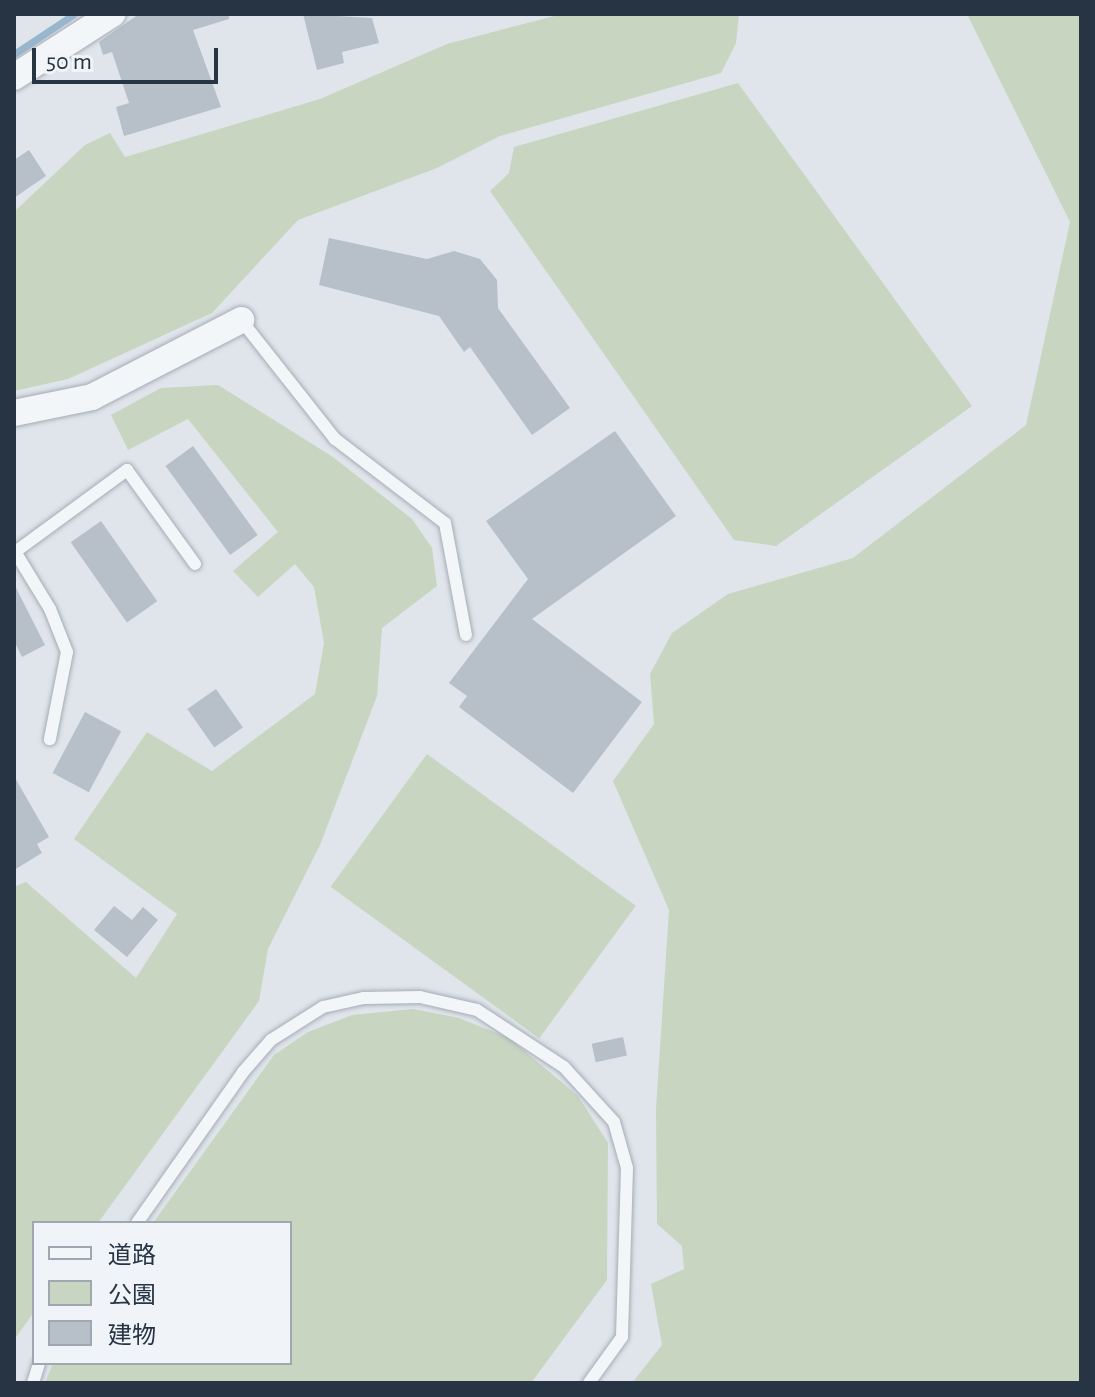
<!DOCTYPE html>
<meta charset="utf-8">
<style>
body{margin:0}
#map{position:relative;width:1095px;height:1397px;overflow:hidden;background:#e0e5eb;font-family:"Alegreya Sans","Noto Sans JP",sans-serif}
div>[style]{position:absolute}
.green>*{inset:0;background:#c8d5c1;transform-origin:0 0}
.stream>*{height:7px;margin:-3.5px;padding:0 3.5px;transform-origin:3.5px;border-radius:3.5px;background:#98b7ce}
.building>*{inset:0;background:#b7bfc9;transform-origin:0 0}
.roads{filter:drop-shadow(0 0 2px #a5acb6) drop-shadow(0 0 2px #a5acb6)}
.lane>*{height:12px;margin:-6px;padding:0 6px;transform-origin:6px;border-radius:6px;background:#f3f6f8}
.street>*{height:26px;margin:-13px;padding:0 13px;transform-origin:13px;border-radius:13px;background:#f3f6f8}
span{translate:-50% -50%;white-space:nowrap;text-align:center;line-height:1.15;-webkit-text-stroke:6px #f0f4f8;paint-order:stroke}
.frame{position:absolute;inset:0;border:16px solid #273444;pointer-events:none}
.legend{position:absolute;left:32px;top:1221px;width:260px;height:144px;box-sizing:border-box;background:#f0f4f8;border:2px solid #a0a7b0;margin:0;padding:10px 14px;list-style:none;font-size:24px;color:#273444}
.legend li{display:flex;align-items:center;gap:16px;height:40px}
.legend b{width:40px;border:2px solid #a0a7b0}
.scale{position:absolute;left:32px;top:48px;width:186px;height:36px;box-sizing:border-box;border:4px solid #273444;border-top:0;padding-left:10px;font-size:24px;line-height:28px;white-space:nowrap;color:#273444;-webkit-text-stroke:6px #f0f4f8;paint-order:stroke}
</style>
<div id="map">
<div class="green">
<i style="clip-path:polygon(562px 14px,739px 14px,736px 43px,721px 73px,500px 136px,437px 168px,298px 220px,212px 313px,68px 379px,14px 391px,14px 212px,85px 145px,110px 133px,125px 157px,320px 99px,447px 44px)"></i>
<i style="clip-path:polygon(967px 14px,1081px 14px,1081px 1383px,632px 1383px,662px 1345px,651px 1284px,684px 1269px,682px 1246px,657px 1224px,656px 1109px,669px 910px,613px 781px,654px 724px,650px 674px,672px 633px,728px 594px,853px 558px,1026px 425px,1070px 222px)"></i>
<i style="clip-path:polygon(738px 83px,972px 406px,776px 546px,734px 540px,490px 191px,509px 173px,514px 147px)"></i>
<i style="clip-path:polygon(218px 385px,333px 457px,412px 519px,432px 548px,437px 586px,382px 628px,377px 696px,320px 845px,268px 949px,259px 1001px,98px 1223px,34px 1223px,34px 1312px,14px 1340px,14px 887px,26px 882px,136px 978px,177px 914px,74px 839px,147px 732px,212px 771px,315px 694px,324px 643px,314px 587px,295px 564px,258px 597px,233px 571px,278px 532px,188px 419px,128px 450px,111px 415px,161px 388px)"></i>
<i style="left:427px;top:754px;width:258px;height:164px;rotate:36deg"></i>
<i style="clip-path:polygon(413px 1009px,459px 1018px,509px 1038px,578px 1096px,608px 1143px,607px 1280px,531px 1383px,45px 1383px,53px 1363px,290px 1363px,290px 1223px,153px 1223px,274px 1055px,308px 1032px,352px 1015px)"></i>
</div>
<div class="stream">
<i style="left:14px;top:54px;width:72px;rotate:-33.7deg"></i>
</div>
<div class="building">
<i style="clip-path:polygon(139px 14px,229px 14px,229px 19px,193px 30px,221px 107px,124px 136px,116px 107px,129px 103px,112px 52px,103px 55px,99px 42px)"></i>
<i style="clip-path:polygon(303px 14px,372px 18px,379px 43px,342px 52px,344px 63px,317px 70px)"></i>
<i style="clip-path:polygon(29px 150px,46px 176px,14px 198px,14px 160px)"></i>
<i style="clip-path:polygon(329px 238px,427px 259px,454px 251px,480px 259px,497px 280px,498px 308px,570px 408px,532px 435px,470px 347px,464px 352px,439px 316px,319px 285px)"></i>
<i style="clip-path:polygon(615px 431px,676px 516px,532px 619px,642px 702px,573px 793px,459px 707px,467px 696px,449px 683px,528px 579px,486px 521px)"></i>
<i style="left:193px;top:446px;width:110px;height:34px;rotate:54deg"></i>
<i style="left:101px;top:521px;width:98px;height:37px;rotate:55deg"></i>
<i style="clip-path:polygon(14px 584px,45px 645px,22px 657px,14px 641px)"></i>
<i style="left:216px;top:689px;width:47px;height:35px;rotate:55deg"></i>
<i style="left:85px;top:712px;width:41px;height:69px;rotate:28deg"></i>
<i style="clip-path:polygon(14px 776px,49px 837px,37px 844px,42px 853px,14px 870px)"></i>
<i style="clip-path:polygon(114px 906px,132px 920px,143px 907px,158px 920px,127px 957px,94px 930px)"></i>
<i style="left:623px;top:1037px;width:19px;height:32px;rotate:78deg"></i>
</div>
<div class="roads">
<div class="lane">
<i style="left:241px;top:320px;width:152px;rotate:51.7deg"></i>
<i style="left:335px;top:439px;width:138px;rotate:37.4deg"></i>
<i style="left:445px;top:523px;width:114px;rotate:79.4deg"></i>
<i style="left:14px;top:550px;width:69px;rotate:58.6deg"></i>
<i style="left:50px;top:609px;width:46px;rotate:68.4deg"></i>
<i style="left:67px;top:652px;width:89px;rotate:101.1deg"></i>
<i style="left:15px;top:552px;width:139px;rotate:-36.2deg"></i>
<i style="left:127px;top:470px;width:116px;rotate:54.1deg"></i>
<i style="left:137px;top:1223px;width:184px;rotate:-54.9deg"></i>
<i style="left:243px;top:1072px;width:43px;rotate:-48.8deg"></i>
<i style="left:271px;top:1040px;width:62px;rotate:-32.4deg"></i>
<i style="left:323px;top:1007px;width:42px;rotate:-12.4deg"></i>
<i style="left:364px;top:998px;width:56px;rotate:-1deg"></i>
<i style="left:420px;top:997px;width:58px;rotate:12.8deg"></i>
<i style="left:477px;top:1010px;width:104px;rotate:33.2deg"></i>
<i style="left:564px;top:1067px;width:74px;rotate:47.7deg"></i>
<i style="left:614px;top:1122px;width:48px;rotate:74.2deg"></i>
<i style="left:627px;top:1168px;width:169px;rotate:91.7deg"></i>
<i style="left:622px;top:1337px;width:57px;rotate:125.7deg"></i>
<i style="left:33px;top:1383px;width:21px;rotate:-73deg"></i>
</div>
<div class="street">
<i style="left:14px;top:77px;width:117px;rotate:-32.7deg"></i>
<i style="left:14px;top:413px;width:80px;rotate:-11.6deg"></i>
<i style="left:92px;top:397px;width:168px;rotate:-27.3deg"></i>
</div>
</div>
<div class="frame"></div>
<ul class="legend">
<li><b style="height:10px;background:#f3f6f8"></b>道路</li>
<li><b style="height:22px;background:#c8d5c1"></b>公園</li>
<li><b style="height:22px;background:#b7bfc9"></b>建物</li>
</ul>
<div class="scale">50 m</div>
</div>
